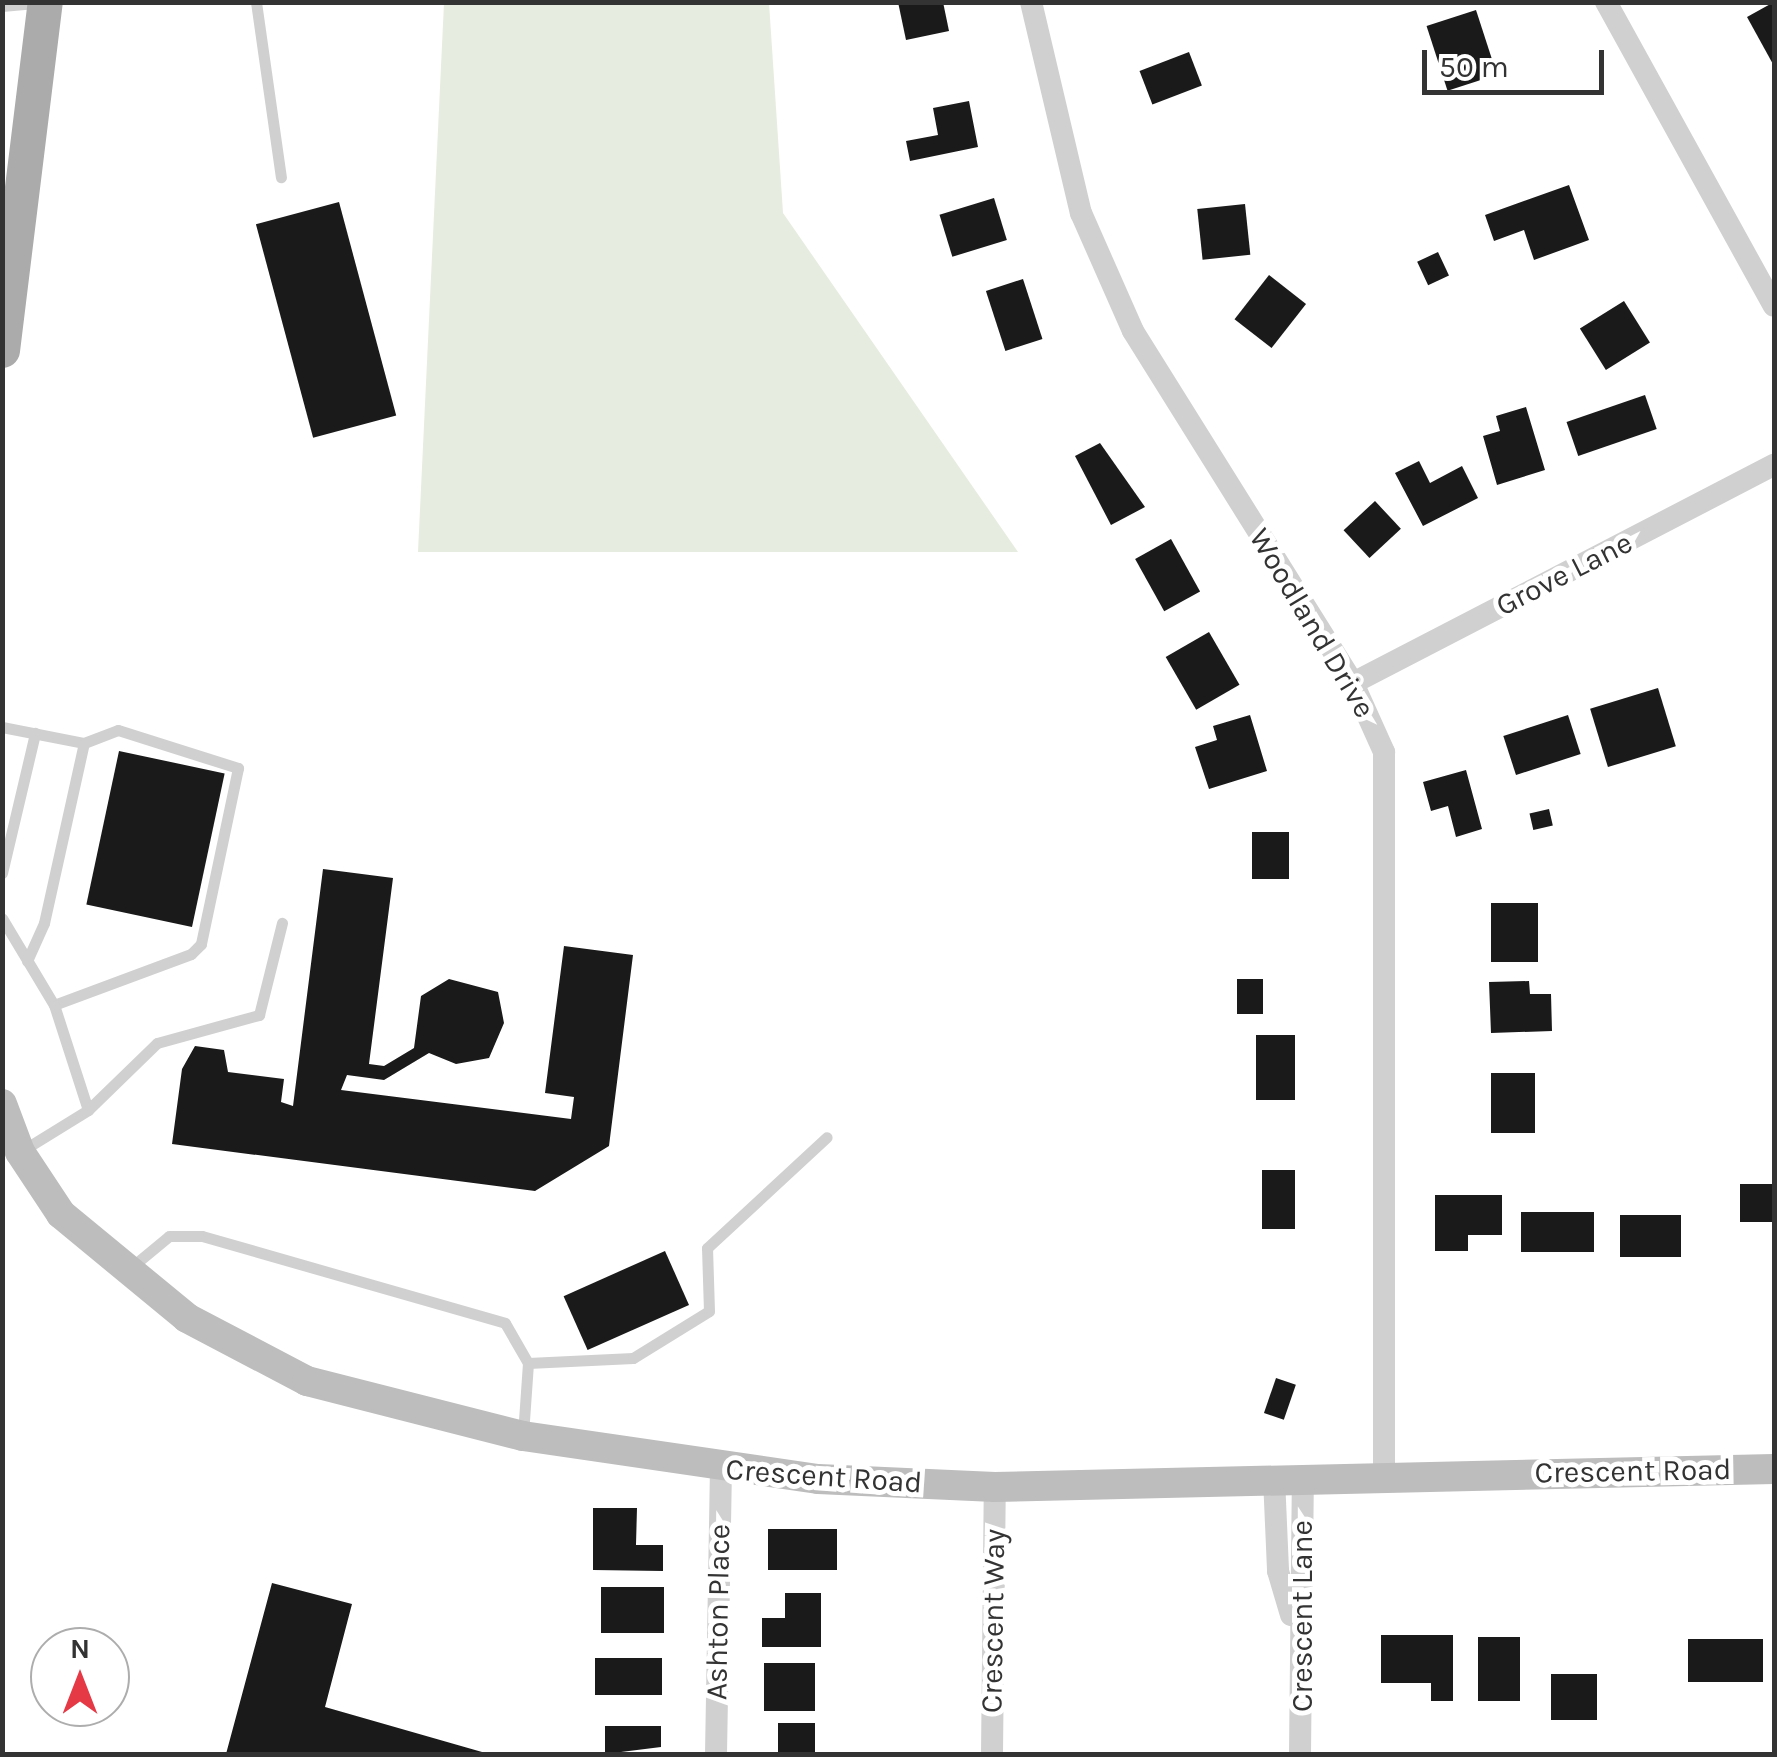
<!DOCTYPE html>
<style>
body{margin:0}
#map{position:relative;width:1777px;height:1757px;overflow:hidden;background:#fff;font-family:Karla,sans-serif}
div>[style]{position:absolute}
.green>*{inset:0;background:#e6ecdf}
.building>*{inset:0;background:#1a1a1a;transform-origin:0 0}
.lane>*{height:11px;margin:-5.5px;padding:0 5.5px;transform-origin:5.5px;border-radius:5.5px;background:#d0d0d0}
.street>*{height:22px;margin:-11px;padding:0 11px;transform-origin:11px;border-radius:11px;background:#d0d0d0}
.secondary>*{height:30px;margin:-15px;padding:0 15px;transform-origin:15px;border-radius:15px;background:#bdbdbd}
.primary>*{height:35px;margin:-17.5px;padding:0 17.5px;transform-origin:17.5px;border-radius:17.5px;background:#ababab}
span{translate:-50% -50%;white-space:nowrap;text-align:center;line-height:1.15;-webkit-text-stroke:10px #fff;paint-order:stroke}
.street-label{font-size:30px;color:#333}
.frame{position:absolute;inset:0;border:5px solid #333;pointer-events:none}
.north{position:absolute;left:30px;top:1627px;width:100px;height:100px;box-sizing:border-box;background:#fff;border:2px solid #adadad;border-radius:50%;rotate:0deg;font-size:28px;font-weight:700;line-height:40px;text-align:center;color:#333}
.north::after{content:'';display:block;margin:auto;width:35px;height:45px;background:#e63946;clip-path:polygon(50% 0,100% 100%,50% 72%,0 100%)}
.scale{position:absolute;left:1422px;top:50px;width:182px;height:45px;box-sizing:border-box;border:5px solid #333;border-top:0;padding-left:12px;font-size:30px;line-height:35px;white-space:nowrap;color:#333;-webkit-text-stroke:8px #fff;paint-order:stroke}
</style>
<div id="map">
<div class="green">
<i style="clip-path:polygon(444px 3px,769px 3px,783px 213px,1018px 552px,418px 552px)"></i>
</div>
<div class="building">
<i style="clip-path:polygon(898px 2px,943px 2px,949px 31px,906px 40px)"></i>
<i style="clip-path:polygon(1774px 2px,1774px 66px,1747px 17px)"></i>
<i style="left:1476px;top:10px;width:68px;height:52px;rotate:72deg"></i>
<i style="left:1189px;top:52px;width:36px;height:53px;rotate:69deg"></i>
<i style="clip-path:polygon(969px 101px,978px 147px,910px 161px,906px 141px,938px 135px,933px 108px)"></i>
<i style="clip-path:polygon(1569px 185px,1589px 240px,1534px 260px,1524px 230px,1494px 241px,1485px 215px)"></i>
<i style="left:994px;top:198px;width:44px;height:57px;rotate:73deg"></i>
<i style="left:339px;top:202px;width:221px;height:86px;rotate:75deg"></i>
<i style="left:1245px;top:204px;width:51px;height:48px;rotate:84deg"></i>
<i style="left:1438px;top:252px;width:26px;height:23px;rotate:65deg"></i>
<i style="left:1269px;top:275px;width:47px;height:56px;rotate:38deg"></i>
<i style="left:1023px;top:279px;width:63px;height:39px;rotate:72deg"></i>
<i style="left:1624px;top:301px;width:49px;height:52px;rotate:58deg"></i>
<i style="left:1645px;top:395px;width:36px;height:83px;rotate:71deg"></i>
<i style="clip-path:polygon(1526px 407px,1545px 470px,1497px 485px,1483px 436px,1500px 431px,1496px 416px)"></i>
<i style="clip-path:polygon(1100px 443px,1145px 507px,1111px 525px,1075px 456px)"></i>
<i style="clip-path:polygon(1419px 461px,1430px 483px,1462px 466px,1478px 498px,1423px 526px,1395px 473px)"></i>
<i style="left:1375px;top:501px;width:38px;height:43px;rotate:47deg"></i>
<i style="left:1171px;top:539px;width:60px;height:41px;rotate:61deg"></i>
<i style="left:1209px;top:632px;width:61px;height:50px;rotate:60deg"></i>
<i style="left:1658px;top:688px;width:61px;height:71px;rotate:73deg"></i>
<i style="clip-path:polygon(1250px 715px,1267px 771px,1209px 789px,1195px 747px,1217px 740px,1213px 726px)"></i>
<i style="left:1568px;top:715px;width:41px;height:68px;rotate:72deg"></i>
<i style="left:119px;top:751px;width:108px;height:157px;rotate:12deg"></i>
<i style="clip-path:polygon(1466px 770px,1482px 829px,1456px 837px,1448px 806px,1431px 811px,1423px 782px)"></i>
<i style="left:1549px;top:809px;width:17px;height:20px;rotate:77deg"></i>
<i style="left:1252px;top:832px;width:37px;height:47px"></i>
<i style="clip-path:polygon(323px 869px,393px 878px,369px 1064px,384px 1066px,414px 1048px,421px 996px,449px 979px,498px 992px,504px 1023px,489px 1058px,456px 1064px,429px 1053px,384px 1080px,347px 1075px,341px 1090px,571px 1119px,574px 1097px,545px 1093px,564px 946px,633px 955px,609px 1146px,535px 1191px,172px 1144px,182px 1069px,195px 1046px,224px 1050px,228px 1072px,284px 1079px,281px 1102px,293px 1106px)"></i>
<i style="left:1491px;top:903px;width:47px;height:59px"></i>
<i style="left:1237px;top:979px;width:26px;height:35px"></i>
<i style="clip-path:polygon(1529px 981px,1530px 994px,1551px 994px,1552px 1031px,1491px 1033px,1489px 982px)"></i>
<i style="left:1256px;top:1035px;width:39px;height:65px"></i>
<i style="left:1491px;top:1073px;width:44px;height:60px"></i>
<i style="left:1262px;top:1170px;width:33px;height:59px"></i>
<i style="left:1740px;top:1184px;width:34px;height:38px"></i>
<i style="clip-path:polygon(1435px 1195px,1502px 1195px,1502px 1235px,1468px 1235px,1468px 1251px,1435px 1251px)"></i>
<i style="left:1521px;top:1212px;width:73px;height:40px"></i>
<i style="left:1620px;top:1215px;width:61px;height:42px"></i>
<i style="left:665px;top:1251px;width:59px;height:111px;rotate:66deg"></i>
<i style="left:1276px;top:1378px;width:21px;height:37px;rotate:19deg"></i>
<i style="clip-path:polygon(593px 1508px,637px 1508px,636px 1545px,663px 1545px,663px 1571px,593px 1570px)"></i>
<i style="left:768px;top:1529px;width:69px;height:41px"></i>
<i style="clip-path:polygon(272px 1583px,352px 1604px,325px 1707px,489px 1754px,226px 1754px)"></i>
<i style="left:601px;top:1587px;width:63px;height:46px"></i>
<i style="clip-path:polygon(785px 1593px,821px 1593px,821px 1647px,762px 1647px,762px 1618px,785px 1618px)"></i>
<i style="clip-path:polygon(1381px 1635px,1453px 1635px,1453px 1701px,1431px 1701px,1431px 1683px,1381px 1683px)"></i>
<i style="left:1478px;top:1637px;width:42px;height:64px"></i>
<i style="left:1688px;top:1639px;width:75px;height:43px"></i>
<i style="left:595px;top:1658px;width:67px;height:37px"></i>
<i style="left:764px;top:1663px;width:51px;height:48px"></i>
<i style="left:1551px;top:1674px;width:46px;height:46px"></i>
<i style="left:778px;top:1723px;width:37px;height:31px"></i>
<i style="clip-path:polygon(605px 1726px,661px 1726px,661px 1747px,605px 1754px)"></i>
</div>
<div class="lane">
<i style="left:256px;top:2px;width:177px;rotate:81.9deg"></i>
<i style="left:2px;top:6px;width:36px;rotate:-5deg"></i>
<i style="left:2px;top:727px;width:84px;rotate:11deg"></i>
<i style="left:84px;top:743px;width:36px;rotate:-21deg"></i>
<i style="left:118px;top:730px;width:126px;rotate:17.6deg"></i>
<i style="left:238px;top:768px;width:180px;rotate:101.9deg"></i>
<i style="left:201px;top:944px;width:14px;rotate:135deg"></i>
<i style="left:191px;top:954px;width:146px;rotate:159.6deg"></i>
<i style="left:54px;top:1005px;width:101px;rotate:-120.9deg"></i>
<i style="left:2px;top:873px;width:144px;rotate:-76.7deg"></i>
<i style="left:27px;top:961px;width:42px;rotate:-65.9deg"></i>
<i style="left:44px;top:923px;width:184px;rotate:-77.5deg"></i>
<i style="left:88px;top:1110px;width:96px;rotate:-44.2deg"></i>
<i style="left:157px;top:1043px;width:106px;rotate:-15.4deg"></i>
<i style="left:259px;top:1015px;width:95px;rotate:-76deg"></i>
<i style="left:20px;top:1152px;width:80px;rotate:-31.7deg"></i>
<i style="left:88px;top:1110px;width:110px;rotate:-107.9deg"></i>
<i style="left:128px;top:1270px;width:53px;rotate:-39.7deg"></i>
<i style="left:169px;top:1236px;width:33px"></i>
<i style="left:202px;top:1236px;width:315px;rotate:16deg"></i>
<i style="left:505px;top:1323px;width:46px;rotate:60.1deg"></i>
<i style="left:528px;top:1363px;width:71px;rotate:94deg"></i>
<i style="left:528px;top:1363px;width:105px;rotate:-2.7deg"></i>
<i style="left:633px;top:1358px;width:89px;rotate:-31.7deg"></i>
<i style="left:709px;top:1311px;width:63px;rotate:-91.8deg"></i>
<i style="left:707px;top:1248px;width:163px;rotate:-42.8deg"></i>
</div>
<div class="street">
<i style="left:1031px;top:2px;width:217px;rotate:76.7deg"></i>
<i style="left:1081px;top:213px;width:129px;rotate:66.2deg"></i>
<i style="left:1133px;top:331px;width:415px;rotate:58deg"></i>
<i style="left:1353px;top:683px;width:76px;rotate:65.8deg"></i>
<i style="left:1384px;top:752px;width:721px;rotate:90deg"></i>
<i style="left:1606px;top:2px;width:347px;rotate:61.1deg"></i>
<i style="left:1353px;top:683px;width:474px;rotate:-27.4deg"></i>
<i style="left:1274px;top:1478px;width:93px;rotate:87.5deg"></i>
<i style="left:1278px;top:1571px;width:46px;rotate:73.5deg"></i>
<i style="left:716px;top:1754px;width:285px;rotate:-89deg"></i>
<i style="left:992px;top:1754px;width:267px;rotate:-89.4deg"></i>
<i style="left:1300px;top:1754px;width:277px;rotate:-89.4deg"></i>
</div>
<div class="secondary">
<i style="left:2px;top:1104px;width:51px;rotate:69.4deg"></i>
<i style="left:20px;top:1152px;width:74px;rotate:56.5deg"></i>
<i style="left:61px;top:1214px;width:163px;rotate:39.5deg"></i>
<i style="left:187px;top:1318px;width:136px;rotate:27.7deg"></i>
<i style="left:307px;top:1381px;width:223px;rotate:14.3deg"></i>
<i style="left:523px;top:1436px;width:298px;rotate:8.3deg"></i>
<i style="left:818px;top:1479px;width:177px;rotate:2.6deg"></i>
<i style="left:995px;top:1487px;width:779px;rotate:-1.32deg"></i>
</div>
<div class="primary">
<i style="left:2px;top:350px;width:351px;rotate:-83deg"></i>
</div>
<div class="street-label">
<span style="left:1564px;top:574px;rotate:-27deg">Grove Lane</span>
<span style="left:1312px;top:623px;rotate:59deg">Woodland Drive</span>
<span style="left:1633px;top:1471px;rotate:-1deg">Crescent Road</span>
<span style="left:824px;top:1476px;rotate:4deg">Crescent Road</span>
<span style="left:718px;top:1612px;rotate:-89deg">Ashton Place</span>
<span style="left:1302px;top:1616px;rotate:-90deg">Crescent Lane</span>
<span style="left:993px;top:1621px;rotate:-89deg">Crescent Way</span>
</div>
<div class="frame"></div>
<div class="north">N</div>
<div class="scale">50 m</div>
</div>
